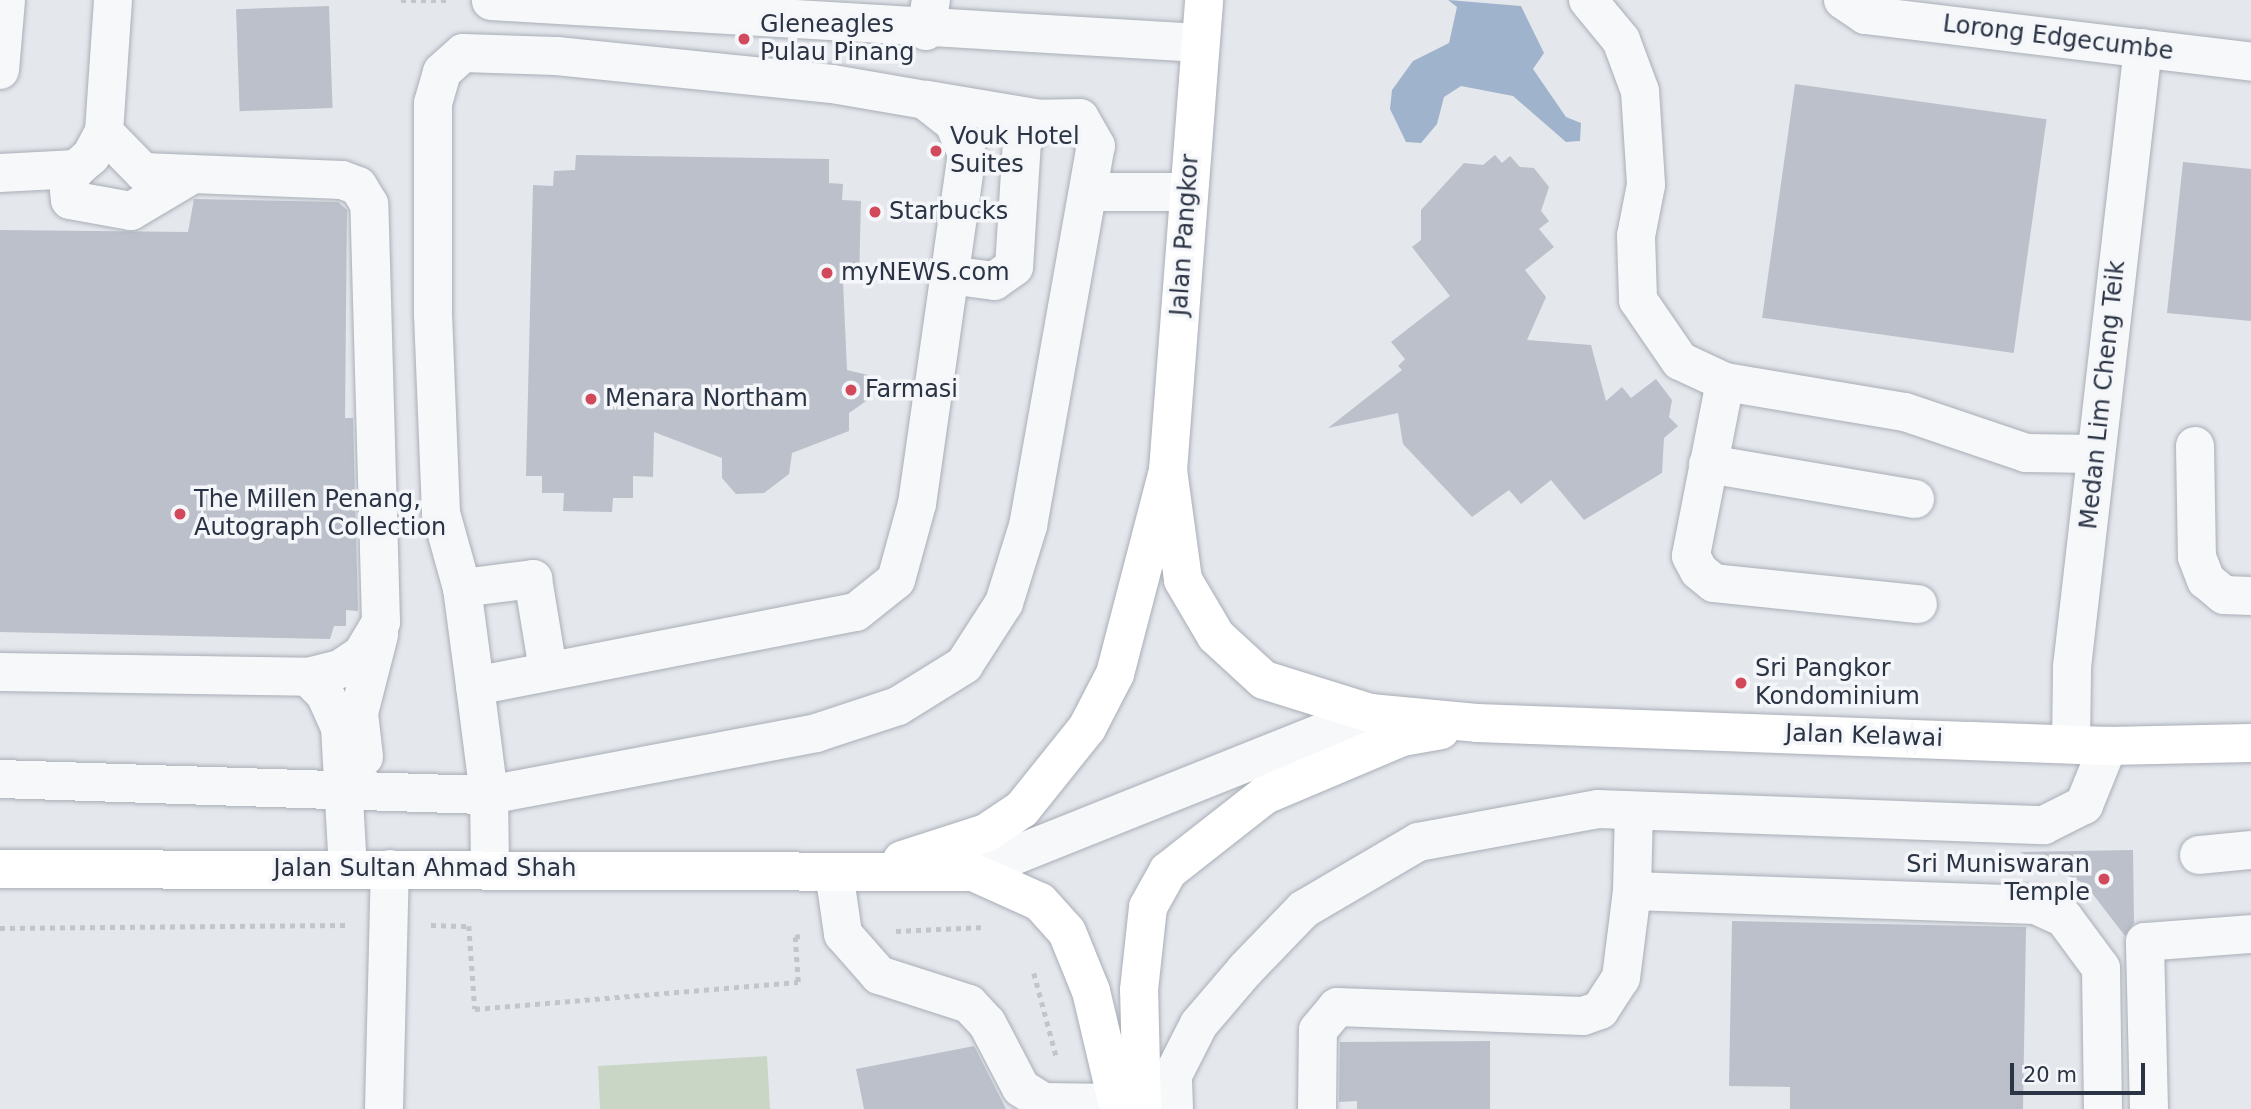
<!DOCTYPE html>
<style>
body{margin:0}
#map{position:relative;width:2251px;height:1109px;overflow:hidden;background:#e4e7ec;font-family:"DejaVu Sans",sans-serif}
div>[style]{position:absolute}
.green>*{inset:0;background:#c9d6c5}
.water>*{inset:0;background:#9fb4cc}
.building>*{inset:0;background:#bbc0ca;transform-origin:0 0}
.path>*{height:4.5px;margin-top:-2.25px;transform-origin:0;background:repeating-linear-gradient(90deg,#c2c5cb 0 5px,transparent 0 10px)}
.roads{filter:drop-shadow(0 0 2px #a9aeb7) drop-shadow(0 0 2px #a9aeb7)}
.minor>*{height:38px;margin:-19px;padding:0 19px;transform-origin:19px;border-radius:19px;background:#f7f8fa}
.major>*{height:38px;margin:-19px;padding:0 19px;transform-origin:19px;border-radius:19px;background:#fff}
.dots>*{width:19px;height:19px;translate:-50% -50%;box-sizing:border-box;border:4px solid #f4f6f9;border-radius:50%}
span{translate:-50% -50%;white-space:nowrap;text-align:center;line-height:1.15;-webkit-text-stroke:7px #f4f6f9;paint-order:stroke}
.poi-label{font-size:24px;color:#2b3445}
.left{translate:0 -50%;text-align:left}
.right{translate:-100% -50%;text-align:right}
.street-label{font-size:24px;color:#2b3445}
.scale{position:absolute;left:2010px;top:1063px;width:135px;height:32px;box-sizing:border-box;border:4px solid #2b3445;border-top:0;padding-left:9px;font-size:21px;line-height:24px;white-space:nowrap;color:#2b3445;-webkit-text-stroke:5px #f4f6f9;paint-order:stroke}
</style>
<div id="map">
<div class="green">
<i style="clip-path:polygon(767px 1056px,770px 1109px,600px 1109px,598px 1066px)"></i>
</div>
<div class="water">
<i style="clip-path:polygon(1448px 0,1521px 6px,1544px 53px,1533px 69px,1566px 117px,1581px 123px,1580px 141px,1566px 142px,1513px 96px,1461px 86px,1444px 97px,1437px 124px,1421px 143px,1406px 142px,1390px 109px,1392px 90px,1413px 61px,1449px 43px,1457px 7px)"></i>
</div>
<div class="building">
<i style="left:329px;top:6px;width:102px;height:93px;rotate:88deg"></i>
<i style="left:1795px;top:84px;width:254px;height:236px;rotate:8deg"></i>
<i style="clip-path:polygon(576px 155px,829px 159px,829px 183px,843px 184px,842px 200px,861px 201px,859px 282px,843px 282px,847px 370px,868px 375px,869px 399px,849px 413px,849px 431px,792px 453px,789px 474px,764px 493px,736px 494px,722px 478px,722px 458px,654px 432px,653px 477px,633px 476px,633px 498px,613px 498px,612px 512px,563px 511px,564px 493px,542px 493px,542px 476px,526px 476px,533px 185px,553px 186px,554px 171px,575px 170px)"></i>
<i style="clip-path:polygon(1495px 155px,1502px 163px,1510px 156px,1520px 167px,1534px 168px,1549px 187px,1541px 211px,1549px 221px,1539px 229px,1554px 247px,1525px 270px,1546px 297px,1527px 340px,1591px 345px,1606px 401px,1622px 387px,1631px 398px,1656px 379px,1672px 400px,1669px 417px,1678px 426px,1664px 438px,1662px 473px,1584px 520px,1551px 480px,1521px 504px,1509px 490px,1472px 517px,1403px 444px,1398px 413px,1328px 428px,1402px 370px,1398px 366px,1405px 359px,1391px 342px,1450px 296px,1412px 247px,1421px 240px,1421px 210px,1464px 163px,1483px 165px)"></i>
<i style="clip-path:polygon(2183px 162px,2251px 169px,2251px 321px,2167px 313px)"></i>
<i style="clip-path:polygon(194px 199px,338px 202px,347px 210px,345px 418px,353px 418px,358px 611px,346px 610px,346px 626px,334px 626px,330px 639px,0 632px,0 230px,188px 232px)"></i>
<i style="clip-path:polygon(2133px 850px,2134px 923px,2125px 936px,2085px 884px,2020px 852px)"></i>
<i style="clip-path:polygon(1732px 921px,2026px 927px,2023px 1109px,1790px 1109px,1790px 1087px,1729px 1086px)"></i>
<i style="clip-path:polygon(1490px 1041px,1490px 1109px,1357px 1109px,1357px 1101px,1339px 1102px,1340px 1042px)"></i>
<i style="clip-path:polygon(974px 1046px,1006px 1109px,864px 1109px,856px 1069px)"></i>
</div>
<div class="path">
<i style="left:401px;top:1px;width:47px"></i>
<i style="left:431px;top:925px;width:38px;rotate:2deg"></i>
<i style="left:469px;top:926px;width:83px;rotate:85.9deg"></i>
<i style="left:475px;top:1009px;width:324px;rotate:-4.8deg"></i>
<i style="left:798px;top:982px;width:45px;rotate:-93.8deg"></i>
<i style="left:795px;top:937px;width:5px;rotate:-11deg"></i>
<i style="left:0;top:928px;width:346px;rotate:-0.5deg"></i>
<i style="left:896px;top:931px;width:89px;rotate:-2.6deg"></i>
<i style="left:1034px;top:973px;width:89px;rotate:75deg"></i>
</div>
<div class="roads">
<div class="minor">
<i style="left:1588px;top:0;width:52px;rotate:50.5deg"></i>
<i style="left:1621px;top:40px;width:54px;rotate:69.6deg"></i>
<i style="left:1640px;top:91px;width:94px;rotate:86.3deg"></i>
<i style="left:1646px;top:185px;width:52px;rotate:101.1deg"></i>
<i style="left:1636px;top:236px;width:64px;rotate:88.2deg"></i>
<i style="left:1638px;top:300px;width:74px;rotate:55.5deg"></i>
<i style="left:1680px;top:361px;width:50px;rotate:25deg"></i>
<i style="left:1725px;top:382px;width:182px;rotate:9.5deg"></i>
<i style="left:1905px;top:412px;width:128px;rotate:18.7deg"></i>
<i style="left:2026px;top:453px;width:69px;rotate:0.8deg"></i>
<i style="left:1843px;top:0;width:27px;rotate:34deg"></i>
<i style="left:1865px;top:15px;width:389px;rotate:6.9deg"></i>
<i style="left:491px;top:1px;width:710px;rotate:3.39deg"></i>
<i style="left:926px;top:31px;width:31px;rotate:-81deg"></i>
<i style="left:0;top:70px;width:70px;rotate:-85.1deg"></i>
<i style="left:927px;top:100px;width:116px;rotate:9.5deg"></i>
<i style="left:76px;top:169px;width:14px;rotate:124deg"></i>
<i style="left:68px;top:181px;width:19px;rotate:84deg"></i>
<i style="left:70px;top:200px;width:62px;rotate:10.2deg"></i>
<i style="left:131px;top:211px;width:69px;rotate:-30.7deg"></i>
<i style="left:0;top:173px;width:76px;rotate:-3deg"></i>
<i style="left:76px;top:169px;width:20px;rotate:-41deg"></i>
<i style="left:91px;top:156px;width:27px;rotate:-62deg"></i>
<i style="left:104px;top:132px;width:132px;rotate:-86.1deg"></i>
<i style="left:1090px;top:192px;width:99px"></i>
<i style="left:1725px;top:382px;width:177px;rotate:101.1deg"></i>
<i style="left:1691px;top:556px;width:17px;rotate:62deg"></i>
<i style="left:1699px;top:571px;width:19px;rotate:39deg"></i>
<i style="left:1714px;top:583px;width:205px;rotate:5.9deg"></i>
<i style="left:2195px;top:446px;width:111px;rotate:89deg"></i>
<i style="left:2197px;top:557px;width:25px;rotate:69deg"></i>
<i style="left:2206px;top:580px;width:23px;rotate:40deg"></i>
<i style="left:2224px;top:595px;width:27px;rotate:2deg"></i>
<i style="left:1708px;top:464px;width:210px;rotate:9.6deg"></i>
<i style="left:462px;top:588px;width:72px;rotate:-7.2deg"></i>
<i style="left:533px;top:579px;width:92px;rotate:80.6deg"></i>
<i style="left:0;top:672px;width:308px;rotate:0.9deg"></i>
<i style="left:308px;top:677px;width:33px;rotate:-14deg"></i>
<i style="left:340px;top:669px;width:27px;rotate:-34deg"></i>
<i style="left:362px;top:654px;width:37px;rotate:-59deg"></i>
<i style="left:381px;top:622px;width:418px;rotate:-91.6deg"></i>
<i style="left:369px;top:204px;width:21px;rotate:-121deg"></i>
<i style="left:358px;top:186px;width:17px;rotate:-159deg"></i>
<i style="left:342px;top:180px;width:199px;rotate:-177.7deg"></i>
<i style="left:143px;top:172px;width:56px;rotate:-134.3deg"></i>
<i style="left:308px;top:677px;width:24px;rotate:45deg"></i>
<i style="left:325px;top:694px;width:36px;rotate:66deg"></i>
<i style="left:340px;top:727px;width:141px;rotate:86.8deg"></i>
<i style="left:475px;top:686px;width:388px;rotate:-11deg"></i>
<i style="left:856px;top:612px;width:51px;rotate:-38.7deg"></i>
<i style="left:896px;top:580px;width:79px;rotate:-74.6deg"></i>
<i style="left:917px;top:504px;width:354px;rotate:-81.9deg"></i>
<i style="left:967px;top:154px;width:34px;rotate:-113deg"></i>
<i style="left:954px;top:123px;width:37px;rotate:-142deg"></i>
<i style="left:925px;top:100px;width:94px;rotate:-170.2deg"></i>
<i style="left:832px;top:84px;width:277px;rotate:-174.2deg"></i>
<i style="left:556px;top:56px;width:93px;rotate:-178.2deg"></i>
<i style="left:463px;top:53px;width:28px;rotate:138deg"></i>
<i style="left:442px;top:72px;width:32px;rotate:106deg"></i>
<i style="left:433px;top:103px;width:211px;rotate:90deg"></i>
<i style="left:433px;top:314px;width:199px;rotate:87.7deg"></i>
<i style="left:441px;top:513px;width:78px;rotate:74.4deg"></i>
<i style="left:462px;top:588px;width:99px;rotate:82.4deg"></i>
<i style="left:475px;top:686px;width:110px;rotate:82.7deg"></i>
<i style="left:489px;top:795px;width:75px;rotate:89.2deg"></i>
<i style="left:2071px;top:743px;width:76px;rotate:-89.2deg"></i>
<i style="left:2072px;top:667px;width:623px;rotate:-83.46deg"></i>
<i style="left:364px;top:757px;width:44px;rotate:-96.5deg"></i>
<i style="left:359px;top:713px;width:81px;rotate:-75.6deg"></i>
<i style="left:0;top:779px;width:489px;rotate:1.9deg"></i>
<i style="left:489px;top:795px;width:333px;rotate:-10.7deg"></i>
<i style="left:816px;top:733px;width:86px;rotate:-18.2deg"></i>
<i style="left:898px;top:706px;width:78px;rotate:-31.8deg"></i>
<i style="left:964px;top:665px;width:74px;rotate:-57.2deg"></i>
<i style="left:1004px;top:603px;width:81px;rotate:-72.7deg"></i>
<i style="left:1028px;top:526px;width:386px;rotate:-79.9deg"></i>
<i style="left:1096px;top:146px;width:32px;rotate:-120deg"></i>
<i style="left:1080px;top:118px;width:39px;rotate:179deg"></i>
<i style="left:1041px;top:119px;width:29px;rotate:131deg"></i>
<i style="left:1022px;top:141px;width:126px;rotate:93.6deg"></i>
<i style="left:1014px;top:267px;width:24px;rotate:145deg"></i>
<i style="left:994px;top:281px;width:45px;rotate:-172.4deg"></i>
<i style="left:2199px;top:855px;width:52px;rotate:-5.5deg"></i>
<i style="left:834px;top:872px;width:63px;rotate:81.7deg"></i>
<i style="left:843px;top:934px;width:55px;rotate:48.7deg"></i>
<i style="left:879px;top:975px;width:95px;rotate:17.9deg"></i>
<i style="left:969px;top:1004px;width:26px;rotate:47deg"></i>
<i style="left:987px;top:1023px;width:73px;rotate:62.4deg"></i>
<i style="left:1021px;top:1088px;width:26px;rotate:32deg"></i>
<i style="left:1043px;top:1102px;width:74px;rotate:0.8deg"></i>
<i style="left:973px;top:872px;width:428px;rotate:-21.8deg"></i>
<i style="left:1632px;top:891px;width:80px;rotate:-88.6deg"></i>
<i style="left:384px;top:1109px;width:240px;rotate:-88.6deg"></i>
<i style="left:1174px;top:1109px;width:34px;rotate:-92deg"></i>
<i style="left:1173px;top:1075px;width:57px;rotate:-63deg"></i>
<i style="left:1199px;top:1024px;width:72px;rotate:-49.5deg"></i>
<i style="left:1246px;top:969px;width:83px;rotate:-46deg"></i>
<i style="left:1304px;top:909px;width:132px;rotate:-30.4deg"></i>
<i style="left:1418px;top:842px;width:183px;rotate:-10.4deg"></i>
<i style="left:1598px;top:809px;width:446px;rotate:2.1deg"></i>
<i style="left:2044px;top:825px;width:45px;rotate:-26.6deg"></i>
<i style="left:2084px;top:805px;width:64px;rotate:-67.9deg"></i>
<i style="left:1317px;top:1109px;width:79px;rotate:-89.3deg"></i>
<i style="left:1318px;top:1030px;width:30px;rotate:-50deg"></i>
<i style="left:1337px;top:1007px;width:246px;rotate:2.1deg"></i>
<i style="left:1583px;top:1016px;width:18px;rotate:-19deg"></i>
<i style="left:1600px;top:1010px;width:38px;rotate:-57deg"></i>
<i style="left:1621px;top:978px;width:88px;rotate:-82.8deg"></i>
<i style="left:1632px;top:891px;width:404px;rotate:2deg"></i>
<i style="left:2036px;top:905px;width:31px;rotate:25deg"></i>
<i style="left:2064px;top:918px;width:62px;rotate:53.5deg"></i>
<i style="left:2101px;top:968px;width:141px;rotate:89.2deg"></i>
<i style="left:2149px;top:1109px;width:167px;rotate:-91.4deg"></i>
<i style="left:2145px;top:942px;width:106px;rotate:-4.3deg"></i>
</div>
<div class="major">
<i style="left:1168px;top:470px;width:111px;rotate:82.2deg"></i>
<i style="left:1183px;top:580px;width:65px;rotate:59.5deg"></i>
<i style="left:1216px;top:636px;width:65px;rotate:42.5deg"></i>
<i style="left:1264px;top:680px;width:111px;rotate:17.3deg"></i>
<i style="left:1370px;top:713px;width:107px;rotate:5.3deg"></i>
<i style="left:1477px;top:723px;width:631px;rotate:2.09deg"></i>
<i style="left:2108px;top:746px;width:143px;rotate:-1.2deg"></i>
<i style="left:902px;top:860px;width:88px;rotate:-17.8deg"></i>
<i style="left:986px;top:833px;width:43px;rotate:-33.7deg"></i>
<i style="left:1022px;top:809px;width:104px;rotate:-51.3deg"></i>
<i style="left:1087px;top:728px;width:61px;rotate:-62.6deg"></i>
<i style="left:1115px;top:674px;width:211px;rotate:-75.4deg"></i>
<i style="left:1168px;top:470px;width:471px;rotate:-85.6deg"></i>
<i style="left:0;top:869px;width:973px;rotate:0.18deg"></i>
<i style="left:973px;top:872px;width:73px;rotate:24.1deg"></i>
<i style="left:1040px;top:902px;width:40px;rotate:48deg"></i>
<i style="left:1067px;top:932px;width:64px;rotate:67.9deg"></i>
<i style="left:1091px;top:991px;width:121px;rotate:76.7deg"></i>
<i style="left:1142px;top:1109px;width:119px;rotate:-91.4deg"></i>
<i style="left:1139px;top:990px;width:83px;rotate:-83.8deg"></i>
<i style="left:1148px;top:907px;width:41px;rotate:-60.9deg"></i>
<i style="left:1168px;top:871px;width:123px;rotate:-38.1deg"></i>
<i style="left:1265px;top:795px;width:149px;rotate:-22.9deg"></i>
<i style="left:1402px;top:737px;width:39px;rotate:-10deg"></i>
</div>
</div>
<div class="dots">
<i style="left:744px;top:39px;background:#d1495b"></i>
<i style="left:936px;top:151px;background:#d1495b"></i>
<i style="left:875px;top:212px;background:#d1495b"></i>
<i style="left:827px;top:273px;background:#d1495b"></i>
<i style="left:851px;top:390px;background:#d1495b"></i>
<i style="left:591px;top:399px;background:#d1495b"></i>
<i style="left:180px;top:514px;background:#d1495b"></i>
<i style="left:1741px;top:683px;background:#d1495b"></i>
<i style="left:2104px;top:879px;background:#d1495b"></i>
</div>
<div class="poi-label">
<span class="left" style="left:760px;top:39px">Gleneagles<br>Pulau Pinang</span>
<span class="left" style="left:950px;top:151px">Vouk Hotel<br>Suites</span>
<span class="left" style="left:889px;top:212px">Starbucks</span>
<span class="left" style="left:841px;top:273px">myNEWS.com</span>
<span class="left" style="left:865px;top:390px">Farmasi</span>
<span class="left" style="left:605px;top:399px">Menara Northam</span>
<span class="left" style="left:194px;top:514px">The Millen Penang,<br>Autograph Collection</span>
<span class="left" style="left:1755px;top:683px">Sri Pangkor<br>Kondominium</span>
<span class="right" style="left:2090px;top:879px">Sri Muniswaran<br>Temple</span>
</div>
<div class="street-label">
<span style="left:2058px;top:38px;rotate:7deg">Lorong Edgecumbe</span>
<span style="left:1185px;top:235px;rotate:-86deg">Jalan Pangkor</span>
<span style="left:2103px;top:395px;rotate:-84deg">Medan Lim Cheng Teik</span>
<span style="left:1864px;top:736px;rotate:2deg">Jalan Kelawai</span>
<span style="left:425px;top:869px">Jalan Sultan Ahmad Shah</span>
</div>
<div class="scale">20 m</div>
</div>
